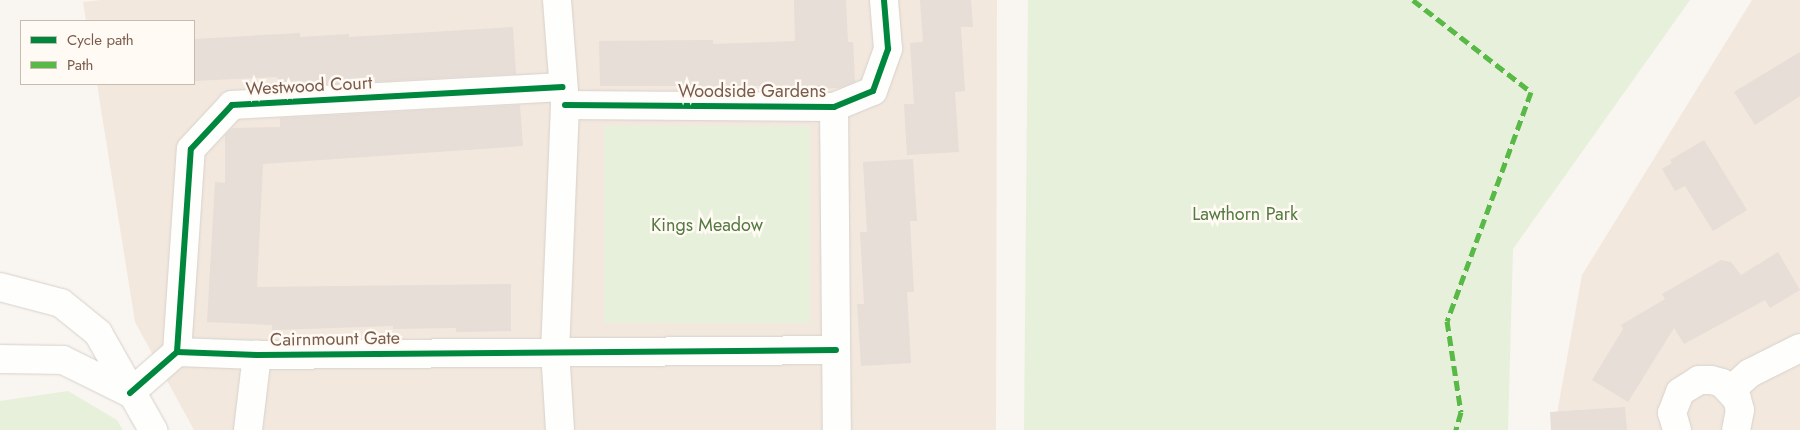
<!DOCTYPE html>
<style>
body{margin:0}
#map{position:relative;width:1800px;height:430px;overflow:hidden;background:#f9f5f0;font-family:Jost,sans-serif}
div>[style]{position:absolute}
.residential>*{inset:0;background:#f2e8de}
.green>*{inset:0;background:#e7f0db;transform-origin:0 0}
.building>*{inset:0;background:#e6ded7}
.roads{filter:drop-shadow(0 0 1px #d7d1cb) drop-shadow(0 0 1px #d7d1cb)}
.minor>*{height:28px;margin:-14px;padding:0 14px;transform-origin:14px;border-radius:14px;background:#fefefd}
.quiet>*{height:5px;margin-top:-2.5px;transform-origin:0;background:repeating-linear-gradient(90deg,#58b947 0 10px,transparent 0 15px)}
.cycleway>*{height:6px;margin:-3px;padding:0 3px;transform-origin:3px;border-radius:3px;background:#00873e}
span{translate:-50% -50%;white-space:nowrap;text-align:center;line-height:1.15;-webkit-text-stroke:5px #fffaf3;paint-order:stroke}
.street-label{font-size:18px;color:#7a5c4d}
.park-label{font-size:18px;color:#537a41}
.legend{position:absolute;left:20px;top:20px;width:175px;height:65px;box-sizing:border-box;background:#fffaf3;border:1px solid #cabbb1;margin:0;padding:6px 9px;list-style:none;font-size:15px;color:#7a5c4d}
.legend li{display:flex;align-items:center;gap:10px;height:25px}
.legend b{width:25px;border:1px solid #cabbb1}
</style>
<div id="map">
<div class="residential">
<i style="clip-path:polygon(101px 0,997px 0,996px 430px,194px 430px,135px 322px,97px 84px,194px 84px,194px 21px,86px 21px,83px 2px)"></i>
<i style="clip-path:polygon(1752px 0,1800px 0,1800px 430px,1554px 430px,1582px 275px)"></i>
</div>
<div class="green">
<i style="clip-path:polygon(1028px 0,1690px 0,1513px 249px,1508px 430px,1024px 430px)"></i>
<i style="left:604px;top:126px;width:206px;height:197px"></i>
<i style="clip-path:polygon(68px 391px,117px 420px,123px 430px,0 430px,0 401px)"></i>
</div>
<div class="building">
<i style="clip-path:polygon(794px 0,846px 0,848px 42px,853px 42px,855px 82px,839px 88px,803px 89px,802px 86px,600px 86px,599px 41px,713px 40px,713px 44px,795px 41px)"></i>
<i style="clip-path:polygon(920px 0,971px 0,973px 27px,961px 27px,965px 91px,955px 92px,959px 152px,907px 155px,904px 104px,914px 104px,910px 43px,923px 42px)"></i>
<i style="clip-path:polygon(513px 27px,516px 74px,278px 87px,277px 77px,194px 81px,194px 39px,300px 33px,300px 37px,349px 34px,349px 37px)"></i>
<i style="clip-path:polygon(1800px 52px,1800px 96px,1755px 125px,1734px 92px)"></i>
<i style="clip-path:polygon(520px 105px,523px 146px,263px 164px,257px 287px,511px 284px,511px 331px,456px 332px,456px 328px,393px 329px,393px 326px,272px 330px,272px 325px,207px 322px,215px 182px,225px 183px,225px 135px,232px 128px,280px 127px,280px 118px)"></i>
<i style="clip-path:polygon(1704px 140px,1747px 210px,1713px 231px,1685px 186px,1675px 191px,1662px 169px,1672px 163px,1670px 160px)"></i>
<i style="clip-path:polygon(913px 159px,917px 221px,910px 221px,914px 292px,907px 292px,911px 363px,861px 366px,857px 304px,864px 304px,860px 232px,867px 232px,863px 162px)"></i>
<i style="clip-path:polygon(1778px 252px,1800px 290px,1770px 308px,1765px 300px,1684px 344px,1674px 328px,1628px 402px,1592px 380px,1623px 329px,1621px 325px,1665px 299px,1662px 294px,1721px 260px,1731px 262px,1741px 275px)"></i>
<i style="clip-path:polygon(1625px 407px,1627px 430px,1551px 430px,1550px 412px)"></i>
</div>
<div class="roads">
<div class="minor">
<i style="left:557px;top:0;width:105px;rotate:85.6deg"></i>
<i style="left:565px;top:105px;width:245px;rotate:92.3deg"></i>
<i style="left:555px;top:350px;width:80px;rotate:86.4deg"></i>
<i style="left:565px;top:105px;width:269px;rotate:0.4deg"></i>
<i style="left:834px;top:107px;width:42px;rotate:-22.3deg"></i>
<i style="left:873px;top:91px;width:45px;rotate:-70.3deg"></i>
<i style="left:888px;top:49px;width:49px;rotate:-94.7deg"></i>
<i style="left:834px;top:107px;width:323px;rotate:89.5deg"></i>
<i style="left:0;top:287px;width:63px;rotate:14.7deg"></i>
<i style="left:61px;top:303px;width:48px;rotate:39deg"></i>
<i style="left:98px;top:333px;width:112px;rotate:60.4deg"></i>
<i style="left:177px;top:352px;width:203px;rotate:-86.1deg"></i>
<i style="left:191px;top:149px;width:60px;rotate:-47deg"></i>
<i style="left:232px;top:105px;width:331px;rotate:-3.1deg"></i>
<i style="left:0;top:359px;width:63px;rotate:0.9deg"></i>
<i style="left:63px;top:360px;width:75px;rotate:26.2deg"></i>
<i style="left:1731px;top:390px;width:25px;rotate:-42deg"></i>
<i style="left:1750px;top:373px;width:56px;rotate:-26.6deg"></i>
<i style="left:130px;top:393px;width:62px;rotate:-41.1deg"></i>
<i style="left:177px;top:352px;width:80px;rotate:2.1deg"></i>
<i style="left:257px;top:355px;width:579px;rotate:-0.49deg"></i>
<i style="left:248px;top:430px;width:76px;rotate:-83.2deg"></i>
<i style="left:1677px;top:430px;width:18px;rotate:-106deg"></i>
<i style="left:1672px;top:413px;width:22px;rotate:-69deg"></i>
<i style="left:1680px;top:392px;width:22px;rotate:-32deg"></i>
<i style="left:1699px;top:380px;width:12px"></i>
<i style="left:1711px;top:380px;width:11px;rotate:15deg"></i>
<i style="left:1722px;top:383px;width:22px;rotate:47deg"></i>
<i style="left:1737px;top:399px;width:11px;rotate:75deg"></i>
<i style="left:1740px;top:410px;width:20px;rotate:101deg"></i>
</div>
</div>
<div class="quiet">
<i style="left:1413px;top:0;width:150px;rotate:37.9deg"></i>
<i style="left:1531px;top:92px;width:244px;rotate:110.1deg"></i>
<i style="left:1447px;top:321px;width:92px;rotate:81.3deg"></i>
<i style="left:1461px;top:412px;width:19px;rotate:106deg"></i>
</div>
<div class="cycleway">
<i style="left:565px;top:105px;width:269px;rotate:0.4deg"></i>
<i style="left:834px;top:107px;width:42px;rotate:-22.3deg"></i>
<i style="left:873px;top:91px;width:45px;rotate:-70.3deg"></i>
<i style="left:888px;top:49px;width:49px;rotate:-94.7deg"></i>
<i style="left:177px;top:352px;width:203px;rotate:-86.1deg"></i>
<i style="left:191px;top:149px;width:60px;rotate:-47deg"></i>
<i style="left:232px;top:105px;width:331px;rotate:-3.1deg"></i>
<i style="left:130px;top:393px;width:62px;rotate:-41.1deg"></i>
<i style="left:177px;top:352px;width:80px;rotate:2.1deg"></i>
<i style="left:257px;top:355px;width:579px;rotate:-0.49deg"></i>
</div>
<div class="street-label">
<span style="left:309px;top:86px;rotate:-3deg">Westwood Court</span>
<span style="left:752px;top:91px">Woodside Gardens</span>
<span style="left:335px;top:339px;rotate:-1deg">Cairnmount Gate</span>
</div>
<div class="park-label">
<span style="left:1245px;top:214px">Lawthorn Park</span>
<span style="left:707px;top:225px">Kings Meadow</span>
</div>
<ul class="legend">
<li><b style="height:6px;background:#00873e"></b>Cycle path</li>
<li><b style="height:6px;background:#58b947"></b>Path</li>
</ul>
</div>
